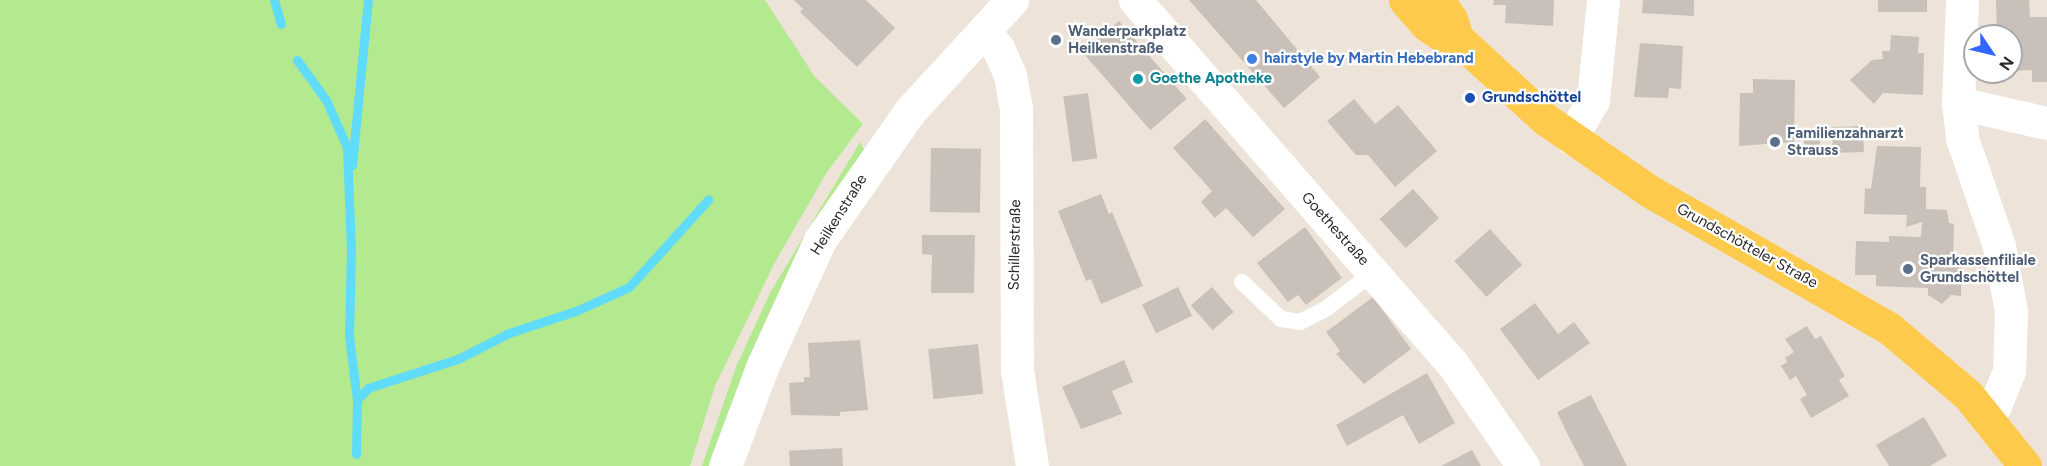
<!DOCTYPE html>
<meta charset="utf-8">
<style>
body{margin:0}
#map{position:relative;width:2047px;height:466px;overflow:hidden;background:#ede3d9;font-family:Figtree,sans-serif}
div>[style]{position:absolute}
.green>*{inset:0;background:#b3e98f}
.stream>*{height:9px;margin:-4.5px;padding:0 4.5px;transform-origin:4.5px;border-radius:4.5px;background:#60dbfa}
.building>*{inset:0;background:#c8c0b9;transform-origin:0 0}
.lane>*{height:16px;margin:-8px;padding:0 8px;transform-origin:8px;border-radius:8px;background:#fff}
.street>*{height:33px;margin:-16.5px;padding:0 16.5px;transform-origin:16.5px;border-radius:16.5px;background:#fff}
.secondary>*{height:33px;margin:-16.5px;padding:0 16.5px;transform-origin:16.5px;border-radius:16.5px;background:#fff}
.primary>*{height:33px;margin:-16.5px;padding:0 16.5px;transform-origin:16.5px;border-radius:16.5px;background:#feca4c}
.dots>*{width:16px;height:16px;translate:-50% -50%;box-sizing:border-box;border:3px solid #fff;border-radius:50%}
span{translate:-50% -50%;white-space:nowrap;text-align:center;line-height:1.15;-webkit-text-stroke:4.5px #fff;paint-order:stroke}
.service-label{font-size:15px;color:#4e5e75;font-weight:700}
.left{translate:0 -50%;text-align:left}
.shop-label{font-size:15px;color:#366cbe;font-weight:700}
.culture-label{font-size:15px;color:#0d838f;font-weight:700}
.transit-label{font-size:15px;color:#164399;font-weight:700}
.street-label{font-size:15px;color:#292929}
.north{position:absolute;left:1963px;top:24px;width:60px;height:60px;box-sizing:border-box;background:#fff;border:2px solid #a9a9a9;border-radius:50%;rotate:125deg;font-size:16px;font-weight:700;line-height:24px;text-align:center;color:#292929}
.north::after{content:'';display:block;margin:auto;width:21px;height:27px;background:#36f;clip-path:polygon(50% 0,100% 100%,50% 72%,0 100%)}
</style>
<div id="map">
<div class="green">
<i style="clip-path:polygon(0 0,765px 0,815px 77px,863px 124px,827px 172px,775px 262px,715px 386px,690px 466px,0 466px)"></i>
<i style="clip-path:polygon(860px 142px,864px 150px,711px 466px,702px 466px,736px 367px,769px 295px)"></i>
</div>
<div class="stream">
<i style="left:274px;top:0;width:25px;rotate:74deg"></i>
<i style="left:297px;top:60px;width:49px;rotate:54.1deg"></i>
<i style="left:326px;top:100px;width:51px;rotate:65.9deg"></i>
<i style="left:347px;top:147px;width:102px;rotate:87.8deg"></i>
<i style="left:351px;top:249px;width:87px;rotate:91.3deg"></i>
<i style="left:349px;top:336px;width:64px;rotate:82.9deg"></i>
<i style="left:357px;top:400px;width:54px;rotate:91.1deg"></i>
<i style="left:352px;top:165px;width:166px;rotate:-84.5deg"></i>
<i style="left:357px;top:400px;width:16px;rotate:-47deg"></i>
<i style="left:368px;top:388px;width:95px;rotate:-17.9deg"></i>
<i style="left:458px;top:359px;width:57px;rotate:-27deg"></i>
<i style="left:509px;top:333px;width:71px;rotate:-18.2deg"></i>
<i style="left:576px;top:311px;width:58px;rotate:-24.4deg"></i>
<i style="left:629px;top:287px;width:118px;rotate:-47.8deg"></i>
</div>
<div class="building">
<i style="clip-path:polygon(794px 0,866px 0,895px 28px,857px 67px,800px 12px,803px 9px)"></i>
<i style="clip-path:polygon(1189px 0,1256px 0,1320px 77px,1284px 108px)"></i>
<i style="clip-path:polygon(1494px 0,1554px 0,1553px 26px,1505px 23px,1506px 5px,1493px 5px)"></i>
<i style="clip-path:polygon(1643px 0,1694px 0,1694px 16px,1642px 13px)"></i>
<i style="left:1878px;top:0;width:49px;height:12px"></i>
<i style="clip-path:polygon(1996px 0,2029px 0,2030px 17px,2047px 17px,2047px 82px,2032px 82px,2032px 70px,2011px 71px,2011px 36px,1997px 36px)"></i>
<i style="left:1119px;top:21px;width:103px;height:48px;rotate:49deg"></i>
<i style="clip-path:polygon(1891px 35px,1919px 37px,1918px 53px,1924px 53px,1923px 95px,1883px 93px,1874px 104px,1850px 80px,1872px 60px,1883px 59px,1882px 51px,1890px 51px)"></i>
<i style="clip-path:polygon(1640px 43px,1683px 46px,1681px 89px,1669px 88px,1668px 98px,1634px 97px)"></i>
<i style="clip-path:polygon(1753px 79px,1795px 80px,1794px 142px,1739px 146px,1740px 93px,1753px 93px)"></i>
<i style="left:1088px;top:93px;width:66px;height:25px;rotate:82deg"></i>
<i style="clip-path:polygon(1354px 99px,1375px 124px,1398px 105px,1437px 151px,1395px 187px,1368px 155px,1356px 155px,1327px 121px)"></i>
<i style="clip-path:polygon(1205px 119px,1285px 209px,1253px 237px,1226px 208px,1215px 218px,1201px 202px,1212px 191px,1173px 148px)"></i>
<i style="left:1863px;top:126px;width:26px;height:31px;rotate:88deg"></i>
<i style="left:1804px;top:129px;width:16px;height:21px"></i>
<i style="clip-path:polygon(1877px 146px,1921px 147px,1920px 187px,1926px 187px,1926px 209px,1947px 210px,1949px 223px,1954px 224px,1953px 263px,1962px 263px,1961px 296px,1951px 295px,1942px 304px,1928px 295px,1928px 288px,1876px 286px,1876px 275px,1855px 275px,1856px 241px,1889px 242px,1889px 236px,1921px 237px,1922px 222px,1906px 227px,1907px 215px,1864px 214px,1865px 188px,1871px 189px)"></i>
<i style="left:931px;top:148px;width:50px;height:64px;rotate:1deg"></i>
<i style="left:1413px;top:189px;width:39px;height:45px;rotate:48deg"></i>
<i style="clip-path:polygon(1101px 194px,1109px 214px,1112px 212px,1143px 286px,1101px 304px,1091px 279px,1086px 281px,1058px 211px)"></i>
<i style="clip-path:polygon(1305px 227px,1342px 278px,1306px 305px,1298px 295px,1288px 302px,1257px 263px)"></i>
<i style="left:1490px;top:229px;width:48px;height:48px;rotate:48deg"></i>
<i style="clip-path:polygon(922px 235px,975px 235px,974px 293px,931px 293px,932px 255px,922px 254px)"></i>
<i style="left:1178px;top:287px;width:32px;height:40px;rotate:64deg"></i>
<i style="left:1212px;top:287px;width:33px;height:28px;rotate:49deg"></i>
<i style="clip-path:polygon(1373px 297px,1411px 349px,1364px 384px,1336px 354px,1340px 351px,1326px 332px)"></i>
<i style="clip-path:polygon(1535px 303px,1558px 334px,1574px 322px,1590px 343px,1538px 380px,1500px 329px)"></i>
<i style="clip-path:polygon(1807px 326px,1815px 339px,1821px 336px,1845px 376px,1839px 380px,1849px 396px,1811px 418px,1800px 399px,1807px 395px,1796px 376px,1790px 380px,1781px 366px,1787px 362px,1785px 358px,1794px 352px,1785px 339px)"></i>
<i style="clip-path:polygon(860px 340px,868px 410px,840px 412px,840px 416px,791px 415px,789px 383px,804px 382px,804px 377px,810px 377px,808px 343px)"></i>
<i style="left:978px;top:344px;width:50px;height:50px;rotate:84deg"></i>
<i style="clip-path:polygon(1124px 360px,1133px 382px,1112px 391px,1122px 414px,1081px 429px,1062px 387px)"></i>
<i style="clip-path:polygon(1427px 373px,1455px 423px,1419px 444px,1403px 415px,1347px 446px,1336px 425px)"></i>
<i style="clip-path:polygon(1591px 395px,1604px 420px,1627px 466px,1584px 466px,1569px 437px,1557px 412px)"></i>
<i style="clip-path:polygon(1924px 417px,1947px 456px,1930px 466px,1889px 466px,1876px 445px)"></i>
<i style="left:842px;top:448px;width:18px;height:53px;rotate:87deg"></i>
<i style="clip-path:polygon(1472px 450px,1481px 466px,1441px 466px)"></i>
</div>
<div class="lane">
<i style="left:1242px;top:282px;width:54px;rotate:43.5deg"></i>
<i style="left:1281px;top:319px;width:19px;rotate:9deg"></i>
<i style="left:1300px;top:322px;width:30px;rotate:-27deg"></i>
<i style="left:1327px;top:308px;width:59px;rotate:-37.5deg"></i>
</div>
<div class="street">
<i style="left:1135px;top:0;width:482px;rotate:48.9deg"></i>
<i style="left:1452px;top:363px;width:125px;rotate:55.4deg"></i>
<i style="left:1962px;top:0;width:103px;rotate:92.2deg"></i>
<i style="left:1958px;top:103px;width:35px;rotate:83deg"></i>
<i style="left:1962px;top:138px;width:114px;rotate:71.1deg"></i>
<i style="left:1999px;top:246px;width:66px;rotate:79.5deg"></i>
<i style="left:2011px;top:311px;width:60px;rotate:91.9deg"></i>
<i style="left:2009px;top:371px;width:37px;rotate:112deg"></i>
<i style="left:1995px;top:405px;width:13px;rotate:132deg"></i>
<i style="left:984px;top:31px;width:22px;rotate:51deg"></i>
<i style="left:998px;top:48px;width:30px;rotate:66deg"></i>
<i style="left:1010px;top:75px;width:34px;rotate:80deg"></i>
<i style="left:1016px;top:108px;width:262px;rotate:89.8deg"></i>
<i style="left:1017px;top:370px;width:97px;rotate:81.1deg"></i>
<i style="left:1958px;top:103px;width:91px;rotate:12.7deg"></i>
<i style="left:1571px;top:138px;width:44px;rotate:-59.9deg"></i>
<i style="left:1593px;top:100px;width:100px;rotate:-84.3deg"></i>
</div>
<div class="secondary">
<i style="left:725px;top:466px;width:108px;rotate:-69.4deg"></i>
<i style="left:763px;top:365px;width:137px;rotate:-65.5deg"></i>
<i style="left:820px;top:240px;width:157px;rotate:-55.1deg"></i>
<i style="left:910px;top:111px;width:151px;rotate:-47.4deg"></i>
</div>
<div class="primary">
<i style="left:1405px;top:0;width:33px;rotate:49deg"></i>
<i style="left:1427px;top:25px;width:18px;rotate:34deg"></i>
<i style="left:1442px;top:35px;width:15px;rotate:11deg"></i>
<i style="left:1438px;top:0;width:23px;rotate:56deg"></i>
<i style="left:1451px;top:19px;width:20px;rotate:72deg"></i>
<i style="left:1457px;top:38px;width:120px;rotate:42.6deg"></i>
<i style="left:1545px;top:119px;width:129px;rotate:34.6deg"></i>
<i style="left:1651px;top:192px;width:275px;rotate:29.8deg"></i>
<i style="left:1890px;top:329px;width:102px;rotate:40.2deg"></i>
<i style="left:1968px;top:395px;width:91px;rotate:51.2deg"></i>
</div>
<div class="dots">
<i style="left:1056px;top:40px;background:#5c6f8a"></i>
<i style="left:1252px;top:59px;background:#3f7fe0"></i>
<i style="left:1138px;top:79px;background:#0f9aa8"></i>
<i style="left:1470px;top:98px;background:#1a4fb4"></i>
<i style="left:1775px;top:142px;background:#5c6f8a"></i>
<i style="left:1908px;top:269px;background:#5c6f8a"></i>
</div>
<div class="service-label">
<span class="left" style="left:1068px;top:40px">Wanderparkplatz<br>Heilkenstraße</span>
<span class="left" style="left:1787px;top:142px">Familienzahnarzt<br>Strauss</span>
<span class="left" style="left:1920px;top:269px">Sparkassenfiliale<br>Grundschöttel</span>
</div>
<div class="shop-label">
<span class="left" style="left:1264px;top:59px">hairstyle by Martin Hebebrand</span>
</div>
<div class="culture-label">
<span class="left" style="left:1150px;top:79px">Goethe Apotheke</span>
</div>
<div class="transit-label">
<span class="left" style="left:1482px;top:98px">Grundschöttel</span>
</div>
<div class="street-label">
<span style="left:839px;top:215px;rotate:-58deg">Heilkenstraße</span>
<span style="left:1335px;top:229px;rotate:48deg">Goethestraße</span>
<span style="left:1015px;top:245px;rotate:-89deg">Schillerstraße</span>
<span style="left:1747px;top:246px;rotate:29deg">Grundschötteler Straße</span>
</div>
<div class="north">N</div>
</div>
